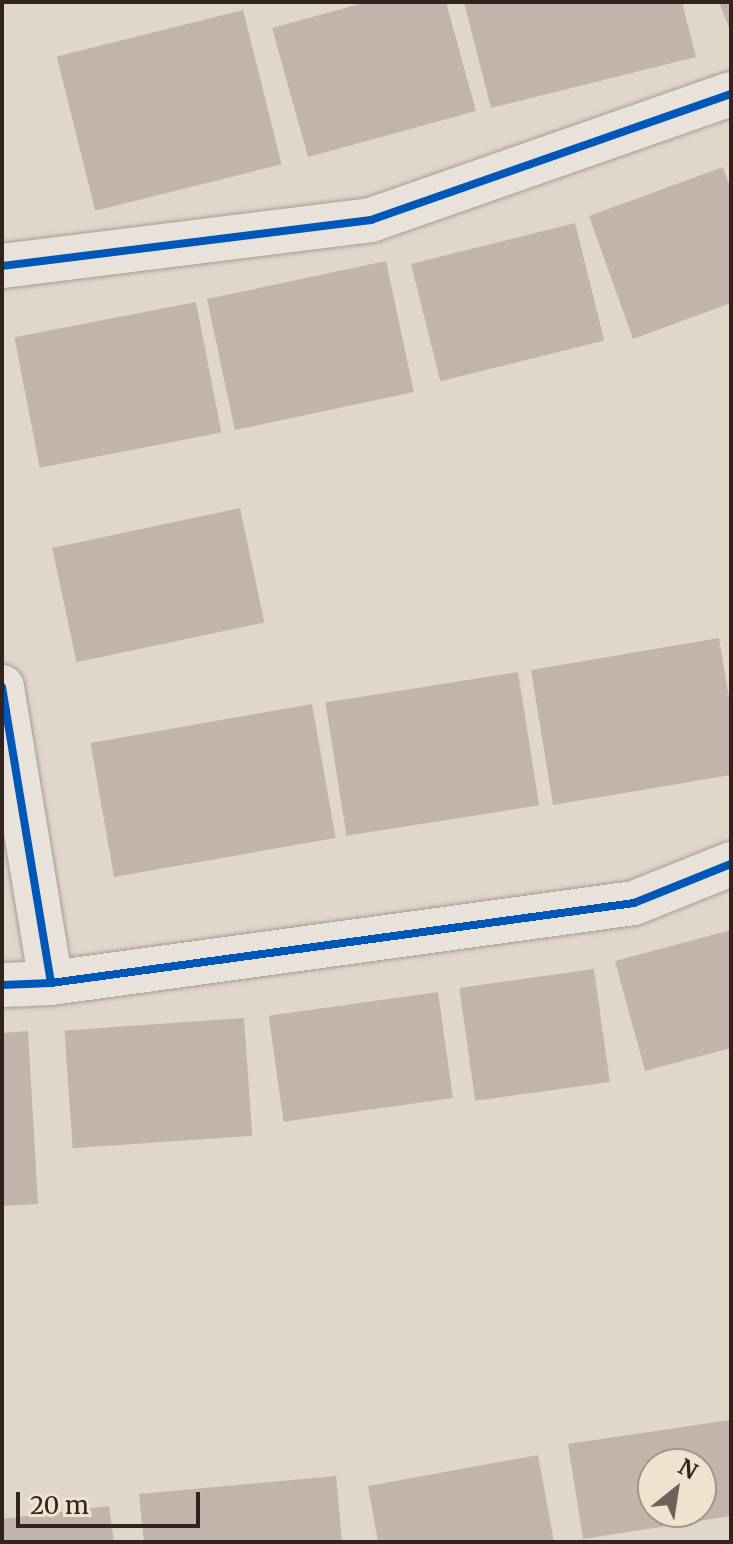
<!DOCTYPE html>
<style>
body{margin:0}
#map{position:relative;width:733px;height:1544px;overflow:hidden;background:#e0d6ca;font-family:Merriweather,serif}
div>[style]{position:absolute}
.building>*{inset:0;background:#c3b4ab;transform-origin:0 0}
.roads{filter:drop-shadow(0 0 2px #a59c93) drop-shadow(0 0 2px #a59c93)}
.street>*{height:44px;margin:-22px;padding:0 22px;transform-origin:22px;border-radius:22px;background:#e8e2db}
.cycleway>*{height:8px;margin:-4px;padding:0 4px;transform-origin:4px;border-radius:4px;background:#0057b8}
span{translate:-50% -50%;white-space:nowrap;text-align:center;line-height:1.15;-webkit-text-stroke:6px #f1e2d0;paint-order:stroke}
.frame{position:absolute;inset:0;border:4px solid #32241d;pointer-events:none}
.north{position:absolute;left:637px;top:1448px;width:80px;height:80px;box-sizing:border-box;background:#f1e2d0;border:2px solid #a59688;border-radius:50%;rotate:30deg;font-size:22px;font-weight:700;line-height:32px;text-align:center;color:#32241d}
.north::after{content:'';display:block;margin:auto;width:28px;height:36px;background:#6f625a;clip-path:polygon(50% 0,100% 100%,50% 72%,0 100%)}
.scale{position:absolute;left:16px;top:1492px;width:184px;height:36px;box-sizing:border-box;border:4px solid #32241d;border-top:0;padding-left:10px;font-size:24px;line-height:28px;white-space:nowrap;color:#32241d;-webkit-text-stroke:6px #f1e2d0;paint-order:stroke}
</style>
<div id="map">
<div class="building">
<i style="clip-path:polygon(367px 2px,446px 2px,476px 111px,308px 157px,272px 28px)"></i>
<i style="clip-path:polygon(464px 2px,682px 2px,696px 57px,491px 108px)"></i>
<i style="clip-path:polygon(719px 2px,731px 2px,731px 33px)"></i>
<i style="left:243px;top:10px;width:159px;height:192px;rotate:76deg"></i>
<i style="clip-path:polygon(723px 167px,731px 190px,731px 303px,633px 339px,589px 216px)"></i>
<i style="left:575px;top:223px;width:121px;height:169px;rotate:76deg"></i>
<i style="left:386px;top:261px;width:134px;height:183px;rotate:78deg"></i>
<i style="left:196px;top:302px;width:133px;height:185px;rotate:79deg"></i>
<i style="left:240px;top:508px;width:117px;height:192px;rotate:78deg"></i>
<i style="clip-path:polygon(719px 638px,731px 710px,731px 775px,553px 805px,531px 670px)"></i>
<i style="left:518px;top:672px;width:135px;height:195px;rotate:81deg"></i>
<i style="left:312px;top:704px;width:136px;height:225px;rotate:80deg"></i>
<i style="clip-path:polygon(731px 930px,731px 1048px,645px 1071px,615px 961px)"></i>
<i style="left:594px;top:969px;width:114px;height:136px;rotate:82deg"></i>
<i style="left:438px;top:992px;width:107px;height:171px;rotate:82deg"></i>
<i style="left:244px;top:1018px;width:118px;height:180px;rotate:86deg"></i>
<i style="clip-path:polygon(28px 1031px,38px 1204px,2px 1206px,2px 1033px)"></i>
<i style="clip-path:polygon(evenodd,730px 1420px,731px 1516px,583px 1539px,568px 1444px,730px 1420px,653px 1464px,701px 1464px,701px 1512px,653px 1512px,653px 1464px)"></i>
<i style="clip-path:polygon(538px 1455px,554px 1542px,378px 1542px,368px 1486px)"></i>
<i style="clip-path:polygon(336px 1476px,342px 1542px,144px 1542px,139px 1494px)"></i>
<i style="clip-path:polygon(109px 1506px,114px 1542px,2px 1542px,2px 1519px)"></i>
</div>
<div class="roads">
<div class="street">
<i style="left:2px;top:266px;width:372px;rotate:-7.1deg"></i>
<i style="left:371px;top:220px;width:381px;rotate:-19.3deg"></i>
<i style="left:2px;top:687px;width:300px;rotate:80.6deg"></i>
<i style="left:2px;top:985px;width:49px;rotate:-2.3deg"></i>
<i style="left:51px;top:983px;width:588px;rotate:-7.81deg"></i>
<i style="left:634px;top:903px;width:105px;rotate:-21.9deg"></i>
</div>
</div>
<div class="cycleway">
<i style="left:2px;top:266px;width:372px;rotate:-7.1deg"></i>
<i style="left:371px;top:220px;width:381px;rotate:-19.3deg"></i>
<i style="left:2px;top:687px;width:300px;rotate:80.6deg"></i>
<i style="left:2px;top:985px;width:49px;rotate:-2.3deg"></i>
<i style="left:51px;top:983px;width:588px;rotate:-7.81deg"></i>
<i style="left:634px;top:903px;width:105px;rotate:-21.9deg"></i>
</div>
<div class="frame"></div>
<div class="north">N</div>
<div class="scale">20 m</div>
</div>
